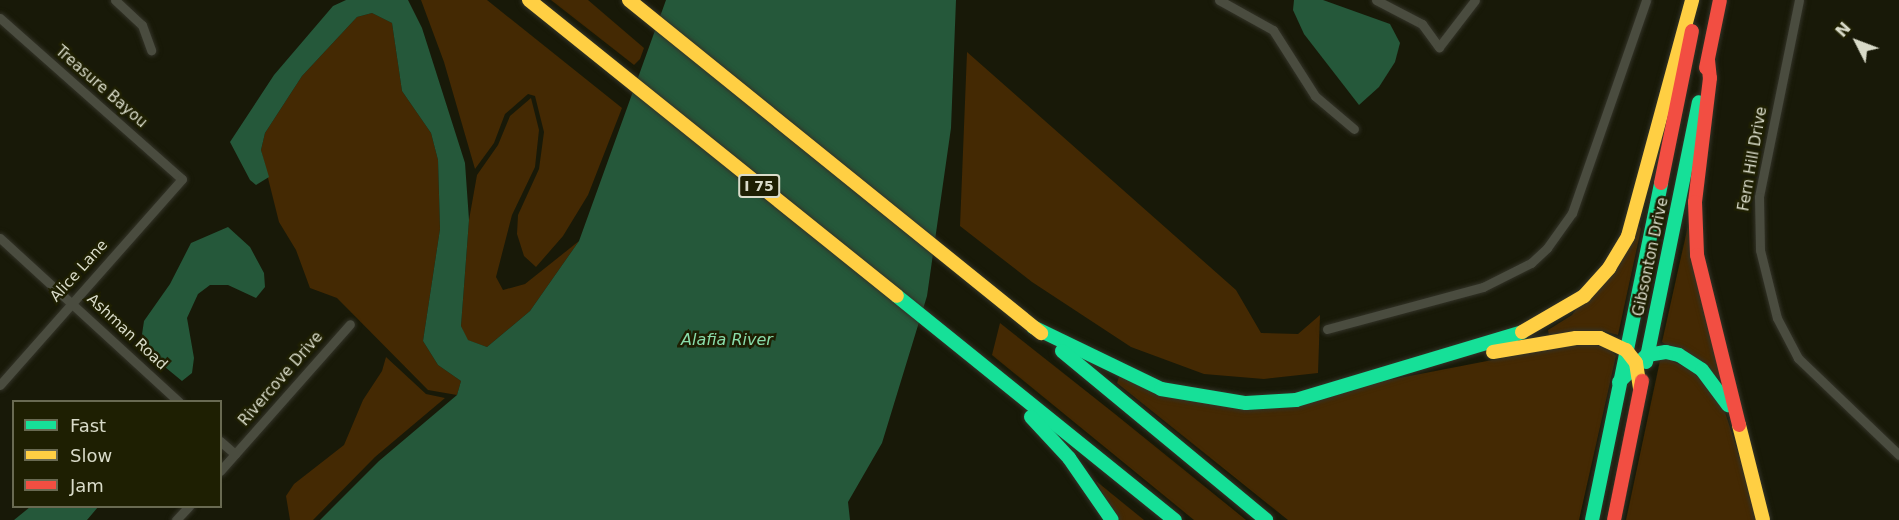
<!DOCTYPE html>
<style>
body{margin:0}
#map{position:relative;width:1899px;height:520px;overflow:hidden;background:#181908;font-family:"DejaVu Sans",sans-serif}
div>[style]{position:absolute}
.green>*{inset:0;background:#442903}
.water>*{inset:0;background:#25583a}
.roads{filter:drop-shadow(0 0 2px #333328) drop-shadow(0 0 2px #333328)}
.street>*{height:9px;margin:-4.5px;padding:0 4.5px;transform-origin:4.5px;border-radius:4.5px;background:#4a4c3f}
.fast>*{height:14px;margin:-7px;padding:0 7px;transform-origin:7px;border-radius:7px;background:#16e098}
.slow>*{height:14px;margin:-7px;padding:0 7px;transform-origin:7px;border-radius:7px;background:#ffcf43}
.jam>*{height:14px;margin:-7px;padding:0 7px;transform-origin:7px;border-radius:7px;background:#f24e42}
span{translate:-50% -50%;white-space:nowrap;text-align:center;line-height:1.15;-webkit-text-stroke:5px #1e1f02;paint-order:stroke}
.shield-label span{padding:2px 4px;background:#1e1f02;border:2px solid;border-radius:4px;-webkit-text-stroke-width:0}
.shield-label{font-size:14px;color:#d9dbc9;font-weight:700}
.street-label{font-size:15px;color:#d9dbc9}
.water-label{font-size:16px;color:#8addab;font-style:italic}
.legend{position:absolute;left:12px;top:400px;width:210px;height:108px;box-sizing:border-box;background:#1e1f02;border:2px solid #696a52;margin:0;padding:8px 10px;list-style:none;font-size:18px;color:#d9dbc9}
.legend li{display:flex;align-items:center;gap:12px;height:30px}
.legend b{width:30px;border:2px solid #696a52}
.north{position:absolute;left:1827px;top:12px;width:60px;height:60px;-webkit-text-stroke:4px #1e1f02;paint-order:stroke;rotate:312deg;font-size:16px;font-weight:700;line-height:24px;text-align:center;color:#d9dbc9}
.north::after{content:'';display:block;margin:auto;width:21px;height:27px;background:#d9dbc9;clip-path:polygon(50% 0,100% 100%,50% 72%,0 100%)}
</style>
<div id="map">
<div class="green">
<i style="clip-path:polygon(421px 0,487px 0,622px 108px,588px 195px,563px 236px,536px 267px,524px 256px,517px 234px,518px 215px,539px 169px,544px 132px,535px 96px,528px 94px,505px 114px,494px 143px,475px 169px,444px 62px)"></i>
<i style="clip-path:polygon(551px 0,588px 0,644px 48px,640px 59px,634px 65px)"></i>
<i style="clip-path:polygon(372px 13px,392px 23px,402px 91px,431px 133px,438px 160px,440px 229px,423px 341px,438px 365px,461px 381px,457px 395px,428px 390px,337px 298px,310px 288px,296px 250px,279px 222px,261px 150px,265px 133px,302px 76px,357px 17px)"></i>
<i style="clip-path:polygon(967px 52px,1236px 290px,1261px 333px,1298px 334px,1320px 315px,1318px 373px,1264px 379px,1204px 374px,1131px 347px,1032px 282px,960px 226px)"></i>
<i style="clip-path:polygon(531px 98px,539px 130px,535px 167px,512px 215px,496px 277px,503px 290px,525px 284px,579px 241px,530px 311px,487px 347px,467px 340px,461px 326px,469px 220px,477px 175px,498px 145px,510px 116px)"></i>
<i style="clip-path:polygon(1638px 224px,1641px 229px,1618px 335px,1603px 331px,1549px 335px,1548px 330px,1572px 315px)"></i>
<i style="clip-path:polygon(1688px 226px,1725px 382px,1662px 342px)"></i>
<i style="clip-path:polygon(1000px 323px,1115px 414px,1246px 520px,1194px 520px,992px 355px)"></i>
<i style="clip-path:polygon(1585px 342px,1611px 349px,1616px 356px,1579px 520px,1288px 520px,1117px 383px,1119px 377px,1231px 404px,1394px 379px)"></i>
<i style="clip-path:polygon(1661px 356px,1696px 372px,1725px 412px,1760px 520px,1626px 520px)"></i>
<i style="clip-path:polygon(386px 357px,426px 394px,445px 398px,375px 457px,313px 520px,290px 520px,286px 496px,294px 484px,344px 445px,363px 400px,382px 371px)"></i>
<i style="clip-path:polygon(1096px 481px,1144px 520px,1117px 520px)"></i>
</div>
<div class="water">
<i style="clip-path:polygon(346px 0,408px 0,422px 28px,465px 163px,469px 220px,461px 326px,468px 340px,487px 347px,530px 311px,579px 241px,666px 0,956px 0,951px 128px,927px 296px,882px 443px,848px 502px,850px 520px,320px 520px,379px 461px,457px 395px,461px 381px,438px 365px,423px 341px,440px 229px,438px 160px,431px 133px,402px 91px,392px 23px,372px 13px,357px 17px,302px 76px,265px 133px,261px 150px,269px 177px,256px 185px,250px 180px,230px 142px,274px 75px,333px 6px)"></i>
<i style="clip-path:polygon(1294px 0,1323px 0,1390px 24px,1400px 43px,1395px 62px,1379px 87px,1359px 105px,1304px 34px,1293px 10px)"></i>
<i style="clip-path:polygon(228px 227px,250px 247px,264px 273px,265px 287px,256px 298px,228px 285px,210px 285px,198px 294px,187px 318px,194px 358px,192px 373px,182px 381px,154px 358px,141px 341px,144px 321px,170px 284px,191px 243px)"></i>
<i style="clip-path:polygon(30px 507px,30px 506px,98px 507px,87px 520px,14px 520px)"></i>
</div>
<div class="roads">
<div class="street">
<i style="left:115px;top:0;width:37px;rotate:43deg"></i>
<i style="left:142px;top:25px;width:27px;rotate:70deg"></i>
<i style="left:1219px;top:0;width:62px;rotate:29.1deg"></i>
<i style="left:1273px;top:30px;width:78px;rotate:57.5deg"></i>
<i style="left:1315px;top:96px;width:51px;rotate:40.2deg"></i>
<i style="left:1376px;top:0;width:52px;rotate:27.6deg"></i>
<i style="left:1422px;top:24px;width:29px;rotate:54deg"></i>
<i style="left:1439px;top:47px;width:59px;rotate:-52.5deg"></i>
<i style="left:1799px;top:0;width:201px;rotate:101.5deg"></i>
<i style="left:1759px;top:197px;width:53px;rotate:88.9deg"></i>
<i style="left:1760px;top:250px;width:70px;rotate:76deg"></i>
<i style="left:1777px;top:318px;width:45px;rotate:62.3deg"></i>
<i style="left:1798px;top:358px;width:140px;rotate:43.8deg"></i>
<i style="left:0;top:18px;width:243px;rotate:41.5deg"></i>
<i style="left:182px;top:179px;width:275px;rotate:131.5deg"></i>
<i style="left:0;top:238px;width:243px;rotate:42.5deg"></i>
<i style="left:1327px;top:329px;width:162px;rotate:-15.1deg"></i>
<i style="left:1483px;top:287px;width:54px;rotate:-26.6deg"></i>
<i style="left:1531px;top:263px;width:22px;rotate:-43deg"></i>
<i style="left:1547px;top:248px;width:43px;rotate:-54.5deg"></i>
<i style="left:1572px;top:213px;width:225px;rotate:-70.8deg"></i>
<i style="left:220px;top:441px;width:20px;rotate:41deg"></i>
<i style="left:220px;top:471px;width:196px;rotate:-48.5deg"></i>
<i style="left:176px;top:520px;width:19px;rotate:-47deg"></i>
</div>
<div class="fast">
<i style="left:897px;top:296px;width:357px;rotate:38.9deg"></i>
<i style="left:1033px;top:327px;width:142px;rotate:25.8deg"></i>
<i style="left:1161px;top:389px;width:86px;rotate:9.4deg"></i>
<i style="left:1246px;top:403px;width:50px;rotate:-3.4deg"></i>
<i style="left:1296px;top:400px;width:236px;rotate:-16.7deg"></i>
<i style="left:1062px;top:351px;width:265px;rotate:39.6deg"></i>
<i style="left:1646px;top:362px;width:265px;rotate:-78.5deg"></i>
<i style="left:1619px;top:382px;width:39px;rotate:-44deg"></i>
<i style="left:1647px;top:355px;width:19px;rotate:-9deg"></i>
<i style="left:1666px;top:352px;width:13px;rotate:13deg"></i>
<i style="left:1679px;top:355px;width:27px;rotate:33deg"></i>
<i style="left:1702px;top:370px;width:44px;rotate:53.4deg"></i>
<i style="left:1031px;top:417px;width:56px;rotate:47.2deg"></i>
<i style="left:1069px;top:458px;width:75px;rotate:55.3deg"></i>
<i style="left:1592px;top:520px;width:344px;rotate:-78.4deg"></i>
</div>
<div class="slow">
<i style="left:529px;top:0;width:472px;rotate:38.8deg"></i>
<i style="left:629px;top:0;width:530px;rotate:38.95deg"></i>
<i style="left:1522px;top:332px;width:72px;rotate:-30.1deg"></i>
<i style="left:1584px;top:296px;width:38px;rotate:-48deg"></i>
<i style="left:1609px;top:268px;width:37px;rotate:-59deg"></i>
<i style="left:1628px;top:236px;width:245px;rotate:-74.8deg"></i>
<i style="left:1493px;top:352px;width:84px;rotate:-9.6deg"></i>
<i style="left:1576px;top:338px;width:24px"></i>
<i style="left:1600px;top:338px;width:29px;rotate:25deg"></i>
<i style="left:1626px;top:350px;width:16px;rotate:52deg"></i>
<i style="left:1636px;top:363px;width:25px;rotate:81deg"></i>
<i style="left:1739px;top:425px;width:98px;rotate:75.8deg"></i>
</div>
<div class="jam">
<i style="left:1708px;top:60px;width:18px;rotate:84deg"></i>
<i style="left:1710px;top:78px;width:125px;rotate:96.9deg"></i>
<i style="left:1695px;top:202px;width:53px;rotate:87.8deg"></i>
<i style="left:1697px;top:255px;width:175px;rotate:76.1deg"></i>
<i style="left:1706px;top:68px;width:69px;rotate:-78.4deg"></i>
<i style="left:1661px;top:183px;width:155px;rotate:-78.5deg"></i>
<i style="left:1614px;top:520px;width:142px;rotate:-78.6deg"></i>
</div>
</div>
<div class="shield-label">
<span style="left:759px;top:186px">I 75</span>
</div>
<div class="street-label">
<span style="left:101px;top:87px;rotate:41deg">Treasure Bayou</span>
<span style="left:1753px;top:159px;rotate:-80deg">Fern Hill Drive</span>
<span style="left:1651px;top:257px;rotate:-78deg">Gibsonton Drive</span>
<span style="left:79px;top:271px;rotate:-48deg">Alice Lane</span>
<span style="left:127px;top:332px;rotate:43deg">Ashman Road</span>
<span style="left:281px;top:379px;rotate:-49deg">Rivercove Drive</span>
</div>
<div class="water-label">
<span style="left:727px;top:340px">Alafia River</span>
</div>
<ul class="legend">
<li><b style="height:8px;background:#16e098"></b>Fast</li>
<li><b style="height:8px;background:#ffcf43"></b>Slow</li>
<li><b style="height:8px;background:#f24e42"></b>Jam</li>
</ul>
<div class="north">N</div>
</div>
